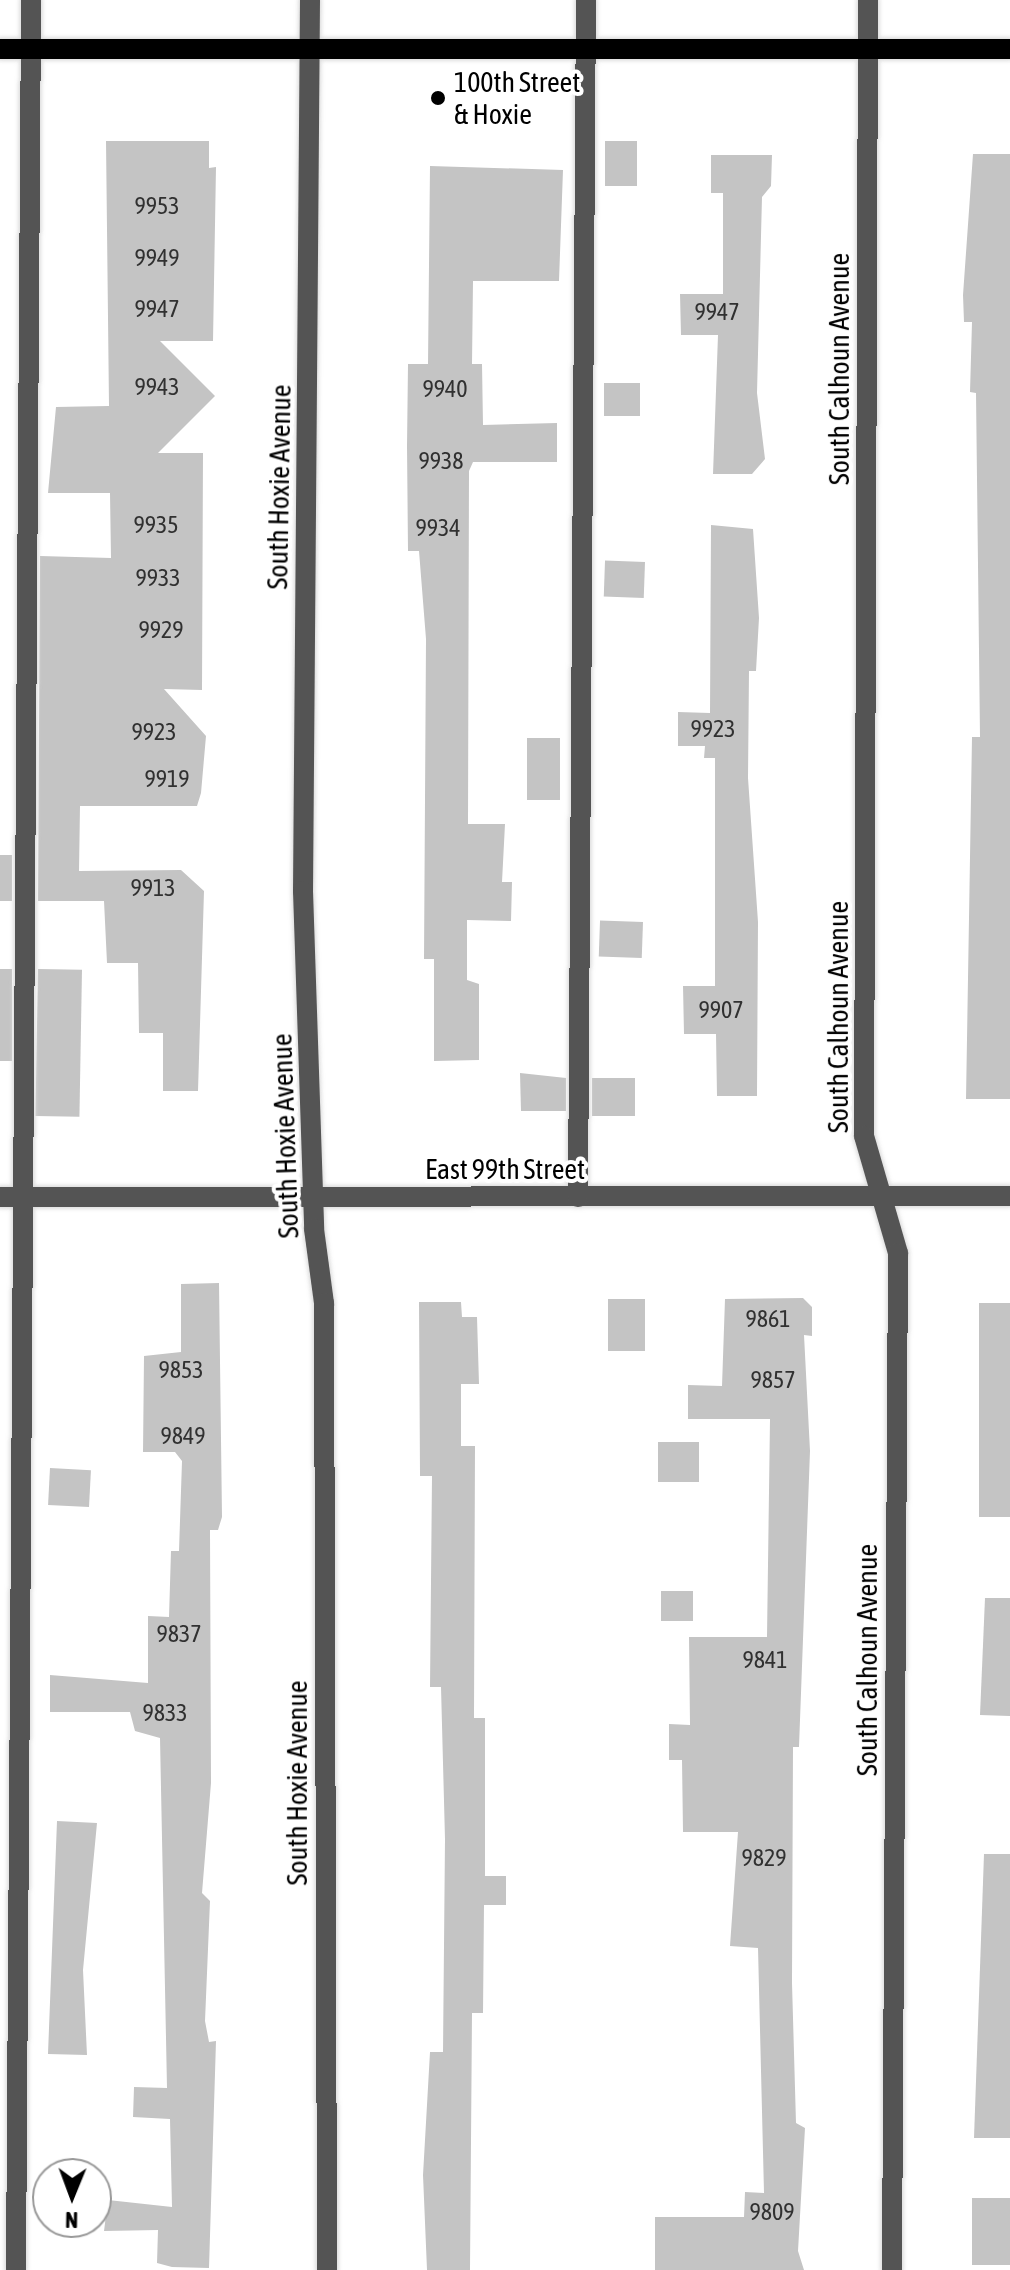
<!DOCTYPE html>
<style>
body{margin:0}
#map{position:relative;width:1010px;height:2270px;overflow:hidden;background:#fff;font-family:"Asap Condensed",sans-serif}
div>[style]{position:absolute}
.building>*{inset:0;background:#c4c4c4;transform-origin:0 0}
.roads{filter:drop-shadow(0 0 2px #dbdbdb) drop-shadow(0 0 2px #dbdbdb)}
.minor>*{height:20px;margin:-10px;padding:0 10px;transform-origin:10px;border-radius:10px;background:#545454}
.major>*{height:20px;margin:-10px;padding:0 10px;transform-origin:10px;border-radius:10px;background:#000}
.dots>*{width:22px;height:22px;translate:-50% -50%;box-sizing:border-box;border:4px solid #fff;border-radius:50%}
span{translate:-50% -50%;white-space:nowrap;text-align:center;line-height:1.15;-webkit-text-stroke:8px #fff;paint-order:stroke}
.number-label{font-size:24px;color:#313131}
.number-label span{-webkit-text-stroke-width:0}
.poi-label{font-size:28px;color:#000}
.left{translate:0 -50%;text-align:left}
.street-label{font-size:28px;color:#000}
.north{position:absolute;left:32px;top:2158px;width:80px;height:80px;box-sizing:border-box;background:#fff;border:2px solid #999;border-radius:50%;rotate:181deg;font-size:22px;font-weight:700;line-height:32px;text-align:center;color:#000}
.north::after{content:'';display:block;margin:auto;width:28px;height:36px;background:#000;clip-path:polygon(50% 0,100% 100%,50% 72%,0 100%)}
</style>
<div id="map">
<div class="building">
<i style="clip-path:polygon(106px 141px,209px 141px,209px 168px,216px 167px,213px 341px,160px 341px,215px 396px,158px 453px,203px 453px,202px 690px,164px 689px,206px 736px,201px 793px,197px 806px,80px 806px,79px 871px,181px 870px,204px 891px,198px 1091px,163px 1091px,163px 1033px,139px 1033px,138px 963px,107px 963px,104px 901px,38px 901px,40px 556px,111px 558px,110px 493px,48px 493px,56px 407px,109px 406px)"></i>
<i style="left:605px;top:141px;width:32px;height:45px"></i>
<i style="clip-path:polygon(973px 154px,1010px 154px,1010px 1099px,966px 1099px,972px 737px,980px 737px,976px 393px,970px 392px,972px 322px,964px 322px,963px 295px)"></i>
<i style="clip-path:polygon(711px 155px,772px 155px,771px 186px,762px 197px,757px 393px,765px 459px,752px 474px,713px 474px,718px 335px,681px 335px,680px 294px,723px 294px,723px 193px,711px 193px)"></i>
<i style="clip-path:polygon(430px 166px,563px 170px,559px 281px,473px 281px,472px 364px,482px 364px,483px 425px,557px 423px,557px 462px,473px 462px,469px 471px,468px 824px,505px 824px,502px 882px,512px 882px,511px 921px,467px 920px,467px 980px,479px 984px,479px 1060px,434px 1061px,434px 959px,424px 959px,426px 639px,419px 551px,408px 551px,407px 446px,408px 364px,428px 364px)"></i>
<i style="left:604px;top:383px;width:36px;height:33px"></i>
<i style="clip-path:polygon(711px 525px,753px 529px,759px 618px,756px 671px,749px 671px,748px 778px,758px 922px,757px 1096px,717px 1096px,716px 1034px,684px 1034px,683px 986px,715px 986px,715px 758px,704px 758px,705px 746px,678px 746px,678px 712px,710px 713px)"></i>
<i style="left:645px;top:562px;width:36px;height:40px;rotate:92deg"></i>
<i style="left:527px;top:738px;width:33px;height:62px"></i>
<i style="left:0;top:855px;width:12px;height:46px"></i>
<i style="left:643px;top:922px;width:36px;height:43px;rotate:92deg"></i>
<i style="left:0;top:969px;width:12px;height:92px"></i>
<i style="left:38px;top:969px;width:44px;height:147px;rotate:1deg"></i>
<i style="clip-path:polygon(520px 1073px,566px 1078px,566px 1111px,521px 1111px)"></i>
<i style="left:592px;top:1078px;width:43px;height:38px"></i>
<i style="clip-path:polygon(219px 1283px,222px 1517px,218px 1530px,210px 1530px,211px 1783px,202px 1893px,210px 1901px,205px 2021px,209px 2042px,216px 2041px,209px 2268px,172px 2267px,157px 2263px,158px 2230px,104px 2231px,108px 2200px,172px 2207px,170px 2119px,133px 2117px,134px 2087px,167px 2088px,160px 1738px,135px 1731px,130px 1712px,50px 1712px,50px 1675px,148px 1683px,148px 1616px,169px 1617px,171px 1551px,179px 1551px,182px 1461px,175px 1452px,143px 1452px,144px 1356px,181px 1352px,181px 1284px)"></i>
<i style="clip-path:polygon(803px 1298px,812px 1307px,812px 1336px,804px 1335px,810px 1451px,799px 1747px,793px 1747px,792px 1983px,796px 2123px,805px 2128px,798px 2251px,804px 2270px,655px 2270px,655px 2217px,744px 2217px,745px 2192px,764px 2193px,758px 1948px,730px 1946px,738px 1832px,683px 1832px,682px 1760px,669px 1760px,669px 1724px,690px 1725px,689px 1637px,767px 1637px,770px 1419px,688px 1419px,688px 1385px,722px 1386px,725px 1299px)"></i>
<i style="left:608px;top:1299px;width:37px;height:52px"></i>
<i style="clip-path:polygon(419px 1302px,461px 1302px,462px 1317px,477px 1317px,479px 1384px,461px 1384px,461px 1446px,475px 1446px,474px 1718px,485px 1718px,485px 1876px,506px 1876px,506px 1905px,484px 1905px,483px 2013px,472px 2013px,470px 2270px,427px 2270px,423px 2175px,430px 2052px,443px 2052px,445px 1839px,441px 1687px,430px 1687px,432px 1476px,420px 1476px)"></i>
<i style="left:979px;top:1303px;width:31px;height:214px"></i>
<i style="left:699px;top:1442px;width:40px;height:41px;rotate:90deg"></i>
<i style="left:50px;top:1468px;width:41px;height:37px;rotate:3deg"></i>
<i style="left:661px;top:1591px;width:32px;height:30px"></i>
<i style="clip-path:polygon(985px 1598px,1010px 1598px,1010px 1716px,980px 1715px)"></i>
<i style="clip-path:polygon(57px 1821px,97px 1823px,83px 1970px,87px 2055px,48px 2054px)"></i>
<i style="clip-path:polygon(984px 1854px,1010px 1854px,1010px 2138px,974px 2138px)"></i>
<i style="left:972px;top:2198px;width:38px;height:67px"></i>
</div>
<div class="roads">
<div class="minor">
<i style="left:310px;top:0;width:891px;rotate:90.45deg"></i>
<i style="left:303px;top:891px;width:338px;rotate:88.1deg"></i>
<i style="left:314px;top:1229px;width:75px;rotate:82.3deg"></i>
<i style="left:324px;top:1303px;width:967px;rotate:89.82deg"></i>
<i style="left:868px;top:0;width:1136px;rotate:90.2deg"></i>
<i style="left:864px;top:1136px;width:122px;rotate:73.8deg"></i>
<i style="left:898px;top:1253px;width:1017px;rotate:90.34deg"></i>
<i style="left:0;top:1197px;width:1010px;rotate:-0.06deg"></i>
<i style="left:578px;top:1197px;width:1197px;rotate:-89.62deg"></i>
<i style="left:16px;top:2270px;width:2270px;rotate:-89.62deg"></i>
</div>
<div class="major">
<i style="left:0;top:49px;width:1010px"></i>
</div>
</div>
<div class="dots">
<i style="left:438px;top:98px;background:#000"></i>
</div>
<div class="number-label">
<span style="left:157px;top:206px">9953</span>
<span style="left:157px;top:258px">9949</span>
<span style="left:157px;top:309px">9947</span>
<span style="left:717px;top:312px">9947</span>
<span style="left:157px;top:387px">9943</span>
<span style="left:445px;top:389px">9940</span>
<span style="left:441px;top:461px">9938</span>
<span style="left:156px;top:525px">9935</span>
<span style="left:438px;top:528px">9934</span>
<span style="left:158px;top:578px">9933</span>
<span style="left:161px;top:630px">9929</span>
<span style="left:713px;top:729px">9923</span>
<span style="left:154px;top:732px">9923</span>
<span style="left:167px;top:779px">9919</span>
<span style="left:153px;top:888px">9913</span>
<span style="left:721px;top:1010px">9907</span>
<span style="left:768px;top:1319px">9861</span>
<span style="left:181px;top:1370px">9853</span>
<span style="left:773px;top:1380px">9857</span>
<span style="left:183px;top:1436px">9849</span>
<span style="left:179px;top:1634px">9837</span>
<span style="left:765px;top:1660px">9841</span>
<span style="left:165px;top:1713px">9833</span>
<span style="left:764px;top:1858px">9829</span>
<span style="left:772px;top:2212px">9809</span>
</div>
<div class="poi-label">
<span class="left" style="left:454px;top:98px">100th Street<br>&amp; Hoxie</span>
</div>
<div class="street-label">
<span style="left:839px;top:369px;rotate:-90deg">South Calhoun Avenue</span>
<span style="left:279px;top:487px;rotate:-89deg">South Hoxie Avenue</span>
<span style="left:838px;top:1017px;rotate:-90deg">South Calhoun Avenue</span>
<span style="left:285px;top:1136px;rotate:-92deg">South Hoxie Avenue</span>
<span style="left:505px;top:1169px">East 99th Street</span>
<span style="left:867px;top:1660px;rotate:-90deg">South Calhoun Avenue</span>
<span style="left:297px;top:1783px;rotate:-90deg">South Hoxie Avenue</span>
</div>
<div class="north">N</div>
</div>
